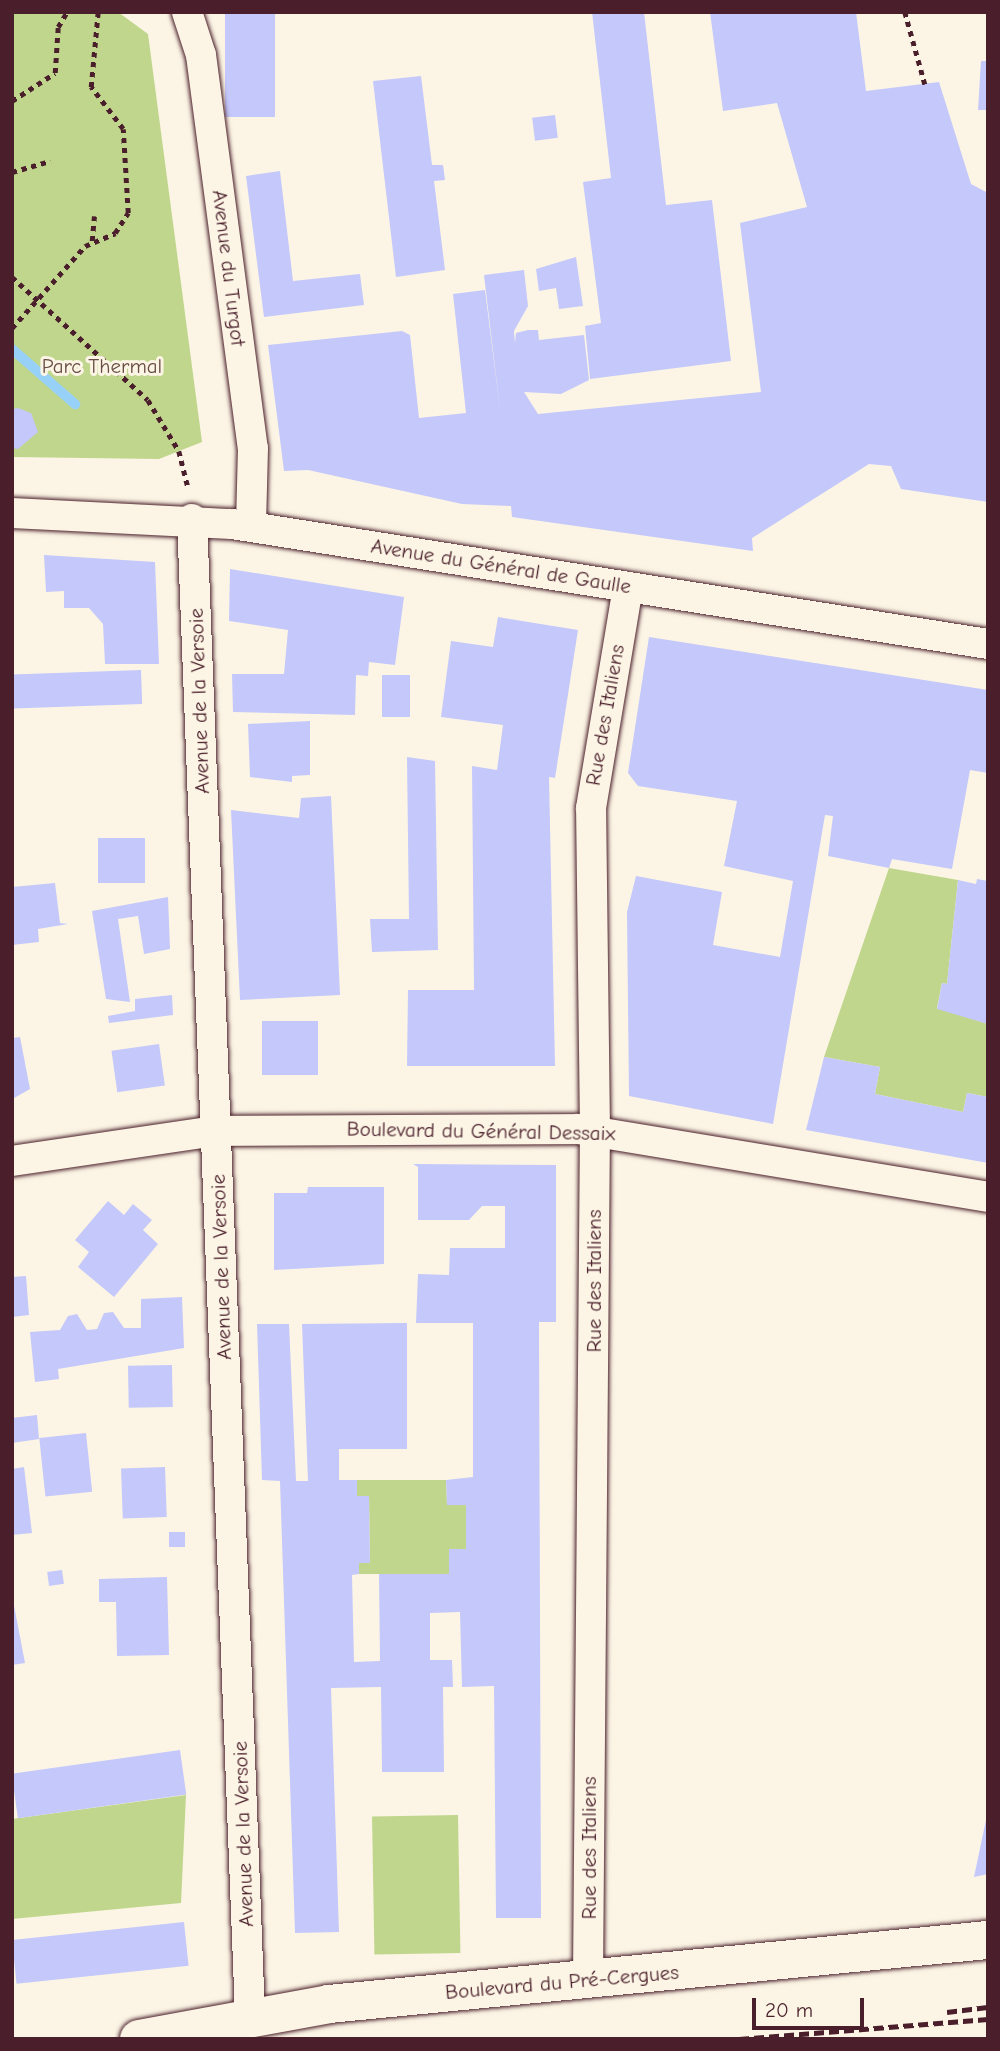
<!DOCTYPE html>
<meta charset="utf-8">
<style>
body{margin:0}
#map{position:relative;width:1000px;height:2051px;overflow:hidden;background:#fcf5e5;font-family:"Comic Neue",sans-serif}
div>[style]{position:absolute}
.green>*{inset:0;background:#c0d68d;transform-origin:0 0}
.stream>*{height:10px;margin:-5px;padding:0 5px;transform-origin:5px;border-radius:5px;background:#98d1f8}
.building>*{inset:0;background:#c4c8fa;transform-origin:0 0}
.path>*{height:4.5px;margin-top:-2.25px;transform-origin:0;background:repeating-linear-gradient(90deg,#4a1f2b 0 5px,transparent 0 10px)}
.roads{filter:drop-shadow(0 0 2px #4a1f2b) drop-shadow(0 0 2px #4a1f2b)}
.street>*{height:30px;margin:-15px;padding:0 15px;transform-origin:15px;border-radius:15px;background:#fcf5e5}
.secondary>*{height:38px;margin:-19px;padding:0 19px;transform-origin:19px;border-radius:19px;background:#fcf5e5}
.rail>*{height:5px;margin-top:-2.5px;transform-origin:0;background:repeating-linear-gradient(90deg,#4a1f2b 0 10px,transparent 0 15px)}
span{translate:-50% -50%;white-space:nowrap;text-align:center;line-height:1.15;-webkit-text-stroke:6px #fcf5e5;paint-order:stroke}
.street-label{font-size:21px;color:#4a1f2b}
.park-label{font-size:21px;color:#684d44}
.frame{position:absolute;inset:0;border:14px solid #4a1f2b;pointer-events:none}
.scale{position:absolute;left:752px;top:1998px;width:112px;height:32px;box-sizing:border-box;border:4px solid #4a1f2b;border-top:0;padding-left:9px;font-size:21px;line-height:24px;white-space:nowrap;color:#4a1f2b;-webkit-text-stroke:5px #fcf5e5;paint-order:stroke}
</style>
<div id="map">
<div class="green">
<i style="clip-path:polygon(12px 12px,118px 12px,148px 34px,202px 442px,159px 459px,12px 457px)"></i>
<i style="clip-path:polygon(889px 868px,958px 880px,947px 984px,942px 983px,937px 1008px,988px 1024px,988px 1097px,967px 1093px,963px 1112px,875px 1094px,880px 1067px,824px 1057px)"></i>
<i style="clip-path:polygon(357px 1480px,446px 1480px,447px 1505px,466px 1505px,466px 1549px,449px 1550px,449px 1574px,359px 1574px,359px 1563px,370px 1562px,369px 1496px,357px 1496px)"></i>
<i style="clip-path:polygon(186px 1795px,181px 1903px,12px 1919px,12px 1819px)"></i>
<i style="left:458px;top:1815px;width:138px;height:86px;rotate:89deg"></i>
</div>
<div class="stream">
<i style="left:12px;top:349px;width:84px;rotate:41.1deg"></i>
</div>
<div class="building">
<i style="left:225px;top:12px;width:50px;height:105px"></i>
<i style="clip-path:polygon(592px 12px,644px 12px,666px 205px,712px 200px,731px 361px,590px 379px,585px 326px,601px 323px,583px 182px,611px 178px)"></i>
<i style="clip-path:polygon(710px 12px,856px 12px,866px 91px,939px 82px,971px 184px,988px 193px,988px 502px,901px 489px,891px 466px,869px 464px,752px 538px,753px 551px,512px 517px,511px 506px,462px 504px,308px 470px,284px 471px,268px 345px,402px 331px,410px 335px,419px 418px,466px 413px,453px 294px,485px 290px,501px 418px,484px 275px,524px 270px,528px 306px,514px 331px,515px 343px,516px 333px,528px 330px,538px 330px,539px 340px,584px 335px,589px 380px,561px 394px,524px 392px,538px 414px,761px 392px,740px 223px,807px 207px,777px 103px,723px 111px)"></i>
<i style="clip-path:polygon(981px 61px,988px 61px,988px 110px,978px 110px)"></i>
<i style="clip-path:polygon(421px 76px,432px 165px,443px 165px,445px 180px,434px 181px,445px 270px,396px 277px,373px 81px)"></i>
<i style="left:555px;top:115px;width:23px;height:23px;rotate:83deg"></i>
<i style="clip-path:polygon(280px 171px,293px 281px,360px 274px,364px 305px,264px 317px,246px 176px)"></i>
<i style="clip-path:polygon(576px 257px,583px 306px,559px 309px,556px 288px,539px 291px,536px 269px)"></i>
<i style="clip-path:polygon(18px 408px,31px 413px,38px 432px,18px 449px,12px 448px,12px 409px)"></i>
<i style="clip-path:polygon(44px 555px,155px 562px,159px 664px,105px 664px,103px 624px,89px 608px,64px 608px,64px 591px,46px 592px)"></i>
<i style="clip-path:polygon(230px 569px,404px 597px,395px 665px,369px 662px,368px 676px,356px 675px,355px 715px,233px 712px,232px 674px,284px 674px,288px 630px,229px 621px)"></i>
<i style="clip-path:polygon(498px 617px,578px 630px,555px 778px,549px 777px,555px 1066px,407px 1066px,408px 990px,474px 990px,472px 766px,497px 770px,503px 725px,441px 717px,451px 641px,493px 647px)"></i>
<i style="clip-path:polygon(649px 637px,988px 690px,988px 773px,970px 770px,952px 869px,892px 859px,889px 868px,828px 856px,833px 816px,825px 815px,773px 1124px,629px 1096px,627px 912px,636px 876px,722px 892px,713px 945px,780px 957px,793px 881px,724px 866px,737px 801px,638px 786px,628px 773px)"></i>
<i style="left:141px;top:670px;width:34px;height:129px;rotate:88deg"></i>
<i style="left:382px;top:675px;width:28px;height:42px"></i>
<i style="clip-path:polygon(310px 721px,310px 775px,292px 776px,292px 782px,250px 777px,248px 724px)"></i>
<i style="clip-path:polygon(407px 757px,435px 761px,438px 950px,372px 952px,370px 919px,409px 919px)"></i>
<i style="clip-path:polygon(331px 796px,340px 995px,240px 1000px,231px 810px,299px 818px,301px 798px)"></i>
<i style="left:145px;top:838px;width:45px;height:47px;rotate:90deg"></i>
<i style="clip-path:polygon(977px 879px,988px 881px,988px 1024px,937px 1009px,942px 983px,947px 984px,958px 880px,976px 884px)"></i>
<i style="clip-path:polygon(55px 883px,60px 923px,68px 924px,38px 929px,39px 942px,12px 945px,12px 887px)"></i>
<i style="clip-path:polygon(168px 897px,170px 949px,144px 954px,138px 916px,118px 919px,130px 1002px,106px 999px,92px 911px)"></i>
<i style="clip-path:polygon(172px 995px,173px 1015px,109px 1023px,108px 1016px,135px 1011px,135px 999px)"></i>
<i style="left:262px;top:1021px;width:56px;height:54px"></i>
<i style="clip-path:polygon(20px 1037px,30px 1089px,14px 1098px,12px 1038px)"></i>
<i style="left:159px;top:1044px;width:42px;height:48px;rotate:82deg"></i>
<i style="clip-path:polygon(824px 1057px,880px 1067px,875px 1094px,963px 1112px,967px 1093px,988px 1097px,988px 1163px,806px 1130px)"></i>
<i style="clip-path:polygon(413px 1164px,556px 1165px,556px 1322px,539px 1322px,541px 1918px,496px 1918px,494px 1686px,462px 1687px,460px 1612px,430px 1613px,430px 1660px,452px 1660px,453px 1687px,443px 1687px,444px 1772px,382px 1772px,381px 1687px,331px 1688px,339px 1932px,295px 1933px,280px 1481px,262px 1480px,257px 1324px,289px 1324px,296px 1481px,308px 1481px,302px 1324px,407px 1323px,407px 1449px,339px 1449px,339px 1480px,357px 1480px,357px 1496px,369px 1496px,370px 1563px,359px 1563px,359px 1574px,352px 1575px,354px 1662px,380px 1661px,379px 1574px,449px 1574px,449px 1549px,466px 1549px,466px 1505px,447px 1505px,446px 1480px,473px 1477px,473px 1323px,416px 1323px,418px 1274px,449px 1275px,450px 1248px,505px 1248px,505px 1206px,482px 1206px,469px 1220px,418px 1220px,418px 1167px)"></i>
<i style="clip-path:polygon(308px 1187px,384px 1187px,384px 1264px,274px 1270px,274px 1193px,307px 1193px)"></i>
<i style="clip-path:polygon(108px 1201px,124px 1215px,133px 1204px,152px 1220px,143px 1230px,158px 1244px,114px 1297px,78px 1267px,89px 1252px,75px 1240px)"></i>
<i style="clip-path:polygon(26px 1276px,29px 1315px,12px 1317px,12px 1277px)"></i>
<i style="clip-path:polygon(182px 1297px,184px 1348px,58px 1369px,59px 1379px,35px 1382px,30px 1332px,60px 1330px,68px 1316px,77px 1314px,87px 1330px,97px 1329px,104px 1313px,113px 1312px,124px 1328px,141px 1328px,141px 1299px)"></i>
<i style="left:172px;top:1365px;width:42px;height:44px;rotate:89deg"></i>
<i style="clip-path:polygon(37px 1415px,39px 1439px,12px 1443px,12px 1418px)"></i>
<i style="left:86px;top:1433px;width:59px;height:47px;rotate:84deg"></i>
<i style="clip-path:polygon(24px 1467px,32px 1533px,12px 1535px,12px 1469px)"></i>
<i style="left:165px;top:1467px;width:50px;height:44px;rotate:88deg"></i>
<i style="left:185px;top:1532px;width:15px;height:16px;rotate:90deg"></i>
<i style="left:62px;top:1570px;width:14px;height:15px;rotate:82deg"></i>
<i style="clip-path:polygon(167px 1577px,169px 1655px,117px 1656px,116px 1602px,99px 1602px,99px 1579px)"></i>
<i style="clip-path:polygon(12px 1595px,25px 1663px,12px 1665px)"></i>
<i style="left:180px;top:1750px;width:45px;height:170px;rotate:82deg"></i>
<i style="clip-path:polygon(988px 1815px,988px 1874px,974px 1877px,987px 1815px)"></i>
<i style="left:184px;top:1922px;width:44px;height:173px;rotate:84deg"></i>
</div>
<div class="path">
<i style="left:905px;top:12px;width:75px;rotate:74.5deg"></i>
<i style="left:12px;top:101px;width:51px;rotate:-33.1deg"></i>
<i style="left:55px;top:73px;width:46px;rotate:-86.3deg"></i>
<i style="left:58px;top:27px;width:17px;rotate:-59deg"></i>
<i style="left:12px;top:172px;width:40px;rotate:-16deg"></i>
<i style="left:92px;top:241px;width:25px;rotate:-85deg"></i>
<i style="left:12px;top:277px;width:183px;rotate:42.1deg"></i>
<i style="left:148px;top:400px;width:60px;rotate:58.7deg"></i>
<i style="left:179px;top:451px;width:37px;rotate:76deg"></i>
<i style="left:12px;top:328px;width:110px;rotate:-48.3deg"></i>
<i style="left:85px;top:246px;width:33px;rotate:-23deg"></i>
<i style="left:115px;top:233px;width:24px;rotate:-57deg"></i>
<i style="left:128px;top:213px;width:84px;rotate:-93.4deg"></i>
<i style="left:123px;top:129px;width:53px;rotate:-127.3deg"></i>
<i style="left:91px;top:87px;width:75px;rotate:-84.7deg"></i>
</div>
<div class="roads">
<div class="street">
<i style="left:187px;top:12px;width:45px;rotate:72deg"></i>
<i style="left:201px;top:55px;width:396px;rotate:82.5deg"></i>
<i style="left:253px;top:448px;width:78px;rotate:91.5deg"></i>
<i style="left:12px;top:513px;width:220px;rotate:2.9deg"></i>
<i style="left:232px;top:524px;width:765px;rotate:9.02deg"></i>
<i style="left:192px;top:519px;width:1497px;rotate:87.78deg"></i>
<i style="left:12px;top:1161px;width:205px;rotate:-8.4deg"></i>
<i style="left:215px;top:1131px;width:363px;rotate:-0.3deg"></i>
<i style="left:578px;top:1129px;width:416px;rotate:9.4deg"></i>
<i style="left:588px;top:1979px;width:849px;rotate:-89.53deg"></i>
<i style="left:595px;top:1130px;width:322px;rotate:-90.7deg"></i>
<i style="left:591px;top:808px;width:224px;rotate:-80.5deg"></i>
</div>
<div class="secondary">
<i style="left:139px;top:2039px;width:193px;rotate:-10.4deg"></i>
<i style="left:329px;top:2004px;width:662px;rotate:-5.55deg"></i>
</div>
</div>
<div class="rail">
<i style="left:947px;top:2012px;width:41px;rotate:-7deg"></i>
<i style="left:739px;top:2039px;width:250px;rotate:-4.6deg"></i>
</div>
<div class="street-label">
<span style="left:229px;top:268px;rotate:83deg">Avenue du Turgot</span>
<span style="left:501px;top:566px;rotate:9deg">Avenue du Général de Gaulle</span>
<span style="left:199px;top:701px;rotate:-92deg">Avenue de la Versoie</span>
<span style="left:605px;top:715px;rotate:-80deg">Rue des Italiens</span>
<span style="left:481px;top:1131px;rotate:1deg">Boulevard du Général Dessaix</span>
<span style="left:221px;top:1267px;rotate:-92deg">Avenue de la Versoie</span>
<span style="left:594px;top:1281px;rotate:-90deg">Rue des Italiens</span>
<span style="left:243px;top:1834px;rotate:-92deg">Avenue de la Versoie</span>
<span style="left:589px;top:1848px;rotate:-90deg">Rue des Italiens</span>
<span style="left:562px;top:1982px;rotate:-5deg">Boulevard du Pré-Cergues</span>
</div>
<div class="park-label">
<span style="left:102px;top:366px">Parc Thermal</span>
</div>
<div class="frame"></div>
<div class="scale">20 m</div>
</div>
